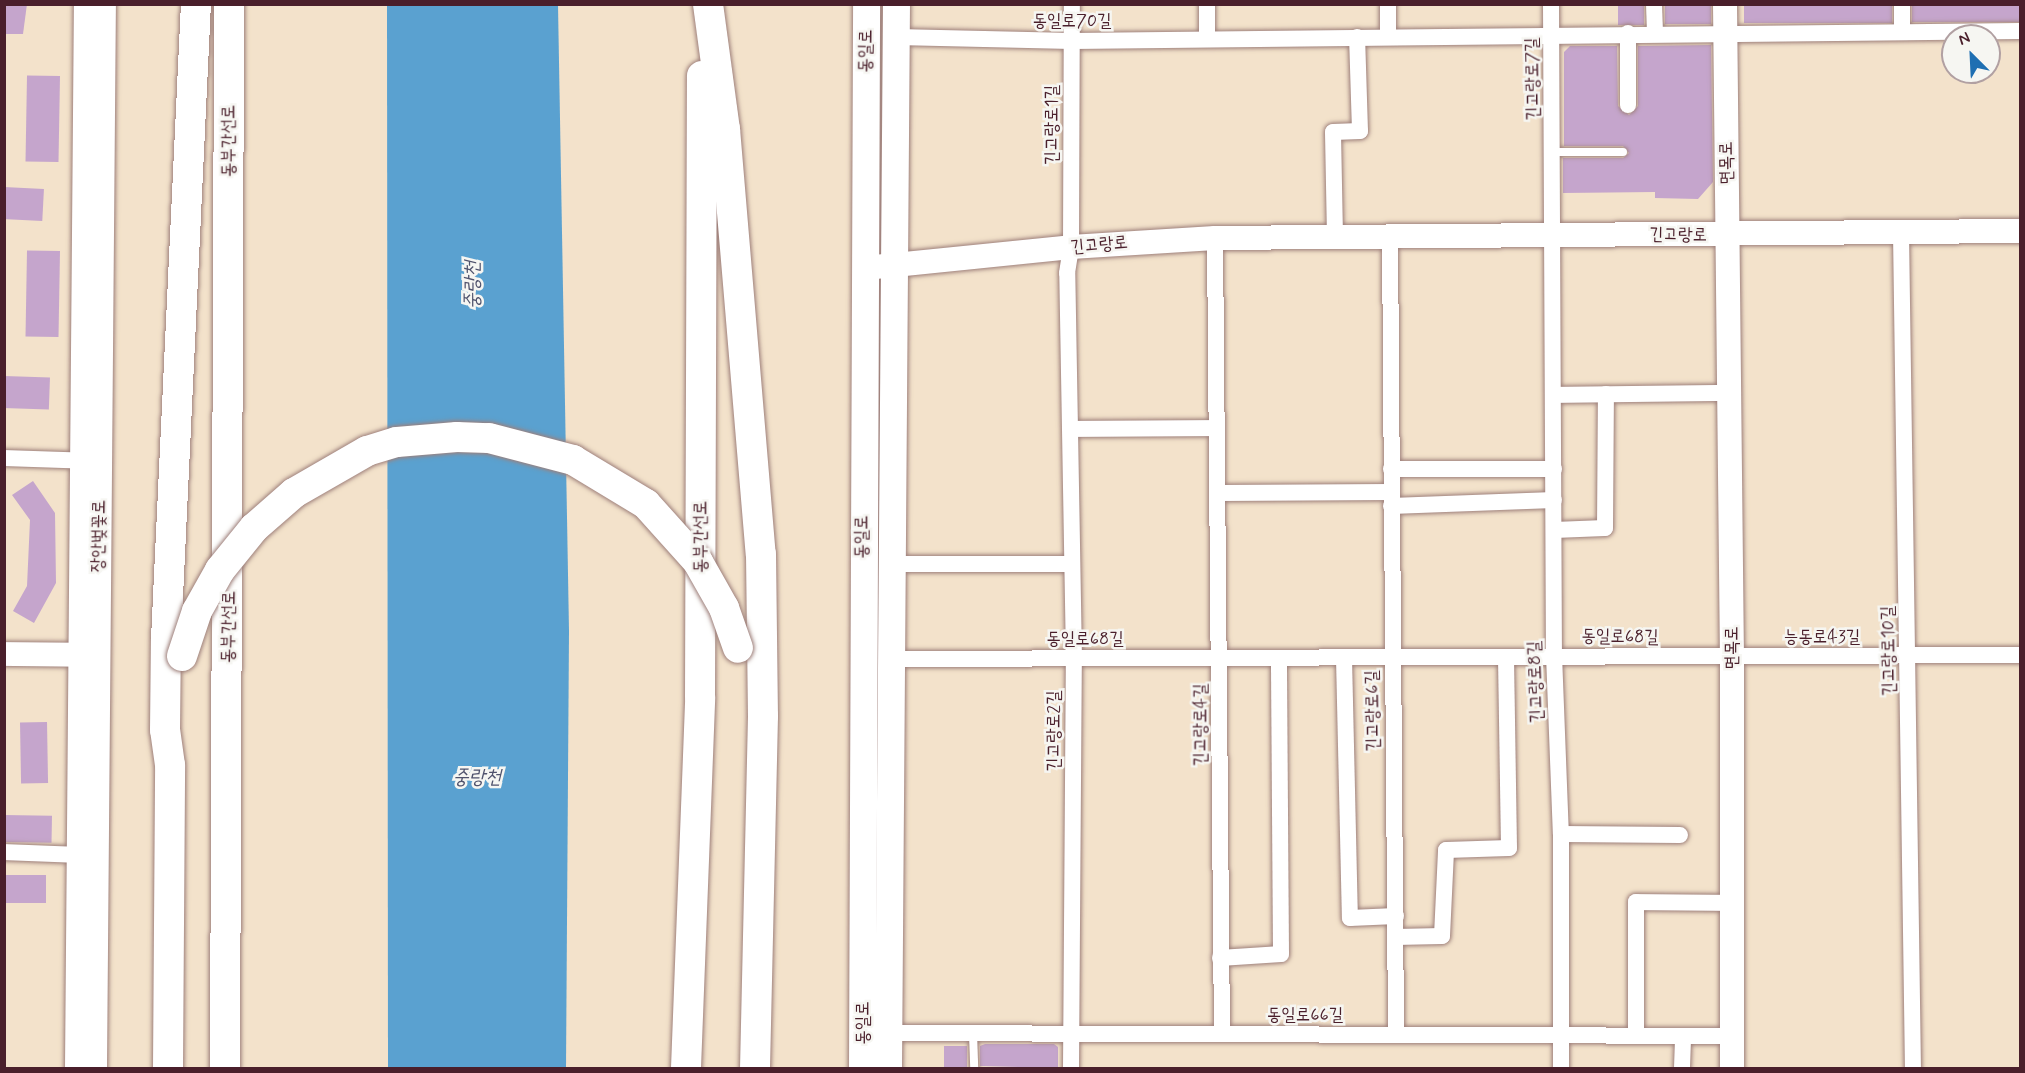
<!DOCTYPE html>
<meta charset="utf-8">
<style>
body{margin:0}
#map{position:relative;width:2025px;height:1073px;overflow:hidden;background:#f3e2cb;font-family:Mynerve,"Poor Story",sans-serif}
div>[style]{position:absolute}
.water>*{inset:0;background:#5aa1d0}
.building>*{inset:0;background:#c5a5cc;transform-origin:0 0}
.roads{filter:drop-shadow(0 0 2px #9e807b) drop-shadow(0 0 2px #9e807b)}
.lane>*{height:8px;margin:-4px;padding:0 4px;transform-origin:4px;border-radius:4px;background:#fff}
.street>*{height:16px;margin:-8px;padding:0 8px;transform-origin:8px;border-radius:8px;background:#fff}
.secondary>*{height:24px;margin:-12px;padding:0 12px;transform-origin:12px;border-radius:12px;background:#fff}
.primary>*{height:27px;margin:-13.5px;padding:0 13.5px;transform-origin:13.5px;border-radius:13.5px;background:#fff}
.highway>*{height:30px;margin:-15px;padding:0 15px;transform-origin:15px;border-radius:15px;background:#fff}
.bridges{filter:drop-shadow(0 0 2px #9e807b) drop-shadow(0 0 2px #9e807b)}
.highway-bridge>*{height:30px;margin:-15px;padding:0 15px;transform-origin:15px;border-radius:15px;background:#fff}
span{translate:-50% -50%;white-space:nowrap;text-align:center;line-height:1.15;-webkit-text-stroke:5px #f6f6f2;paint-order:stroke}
.street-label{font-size:18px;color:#4a1f2b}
.water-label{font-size:20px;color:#50536d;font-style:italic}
.frame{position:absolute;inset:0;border:6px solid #4a1f2b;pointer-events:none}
.north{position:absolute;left:1941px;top:24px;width:60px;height:60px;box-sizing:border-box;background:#f6f6f2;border:2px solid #b1a0a2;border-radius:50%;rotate:336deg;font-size:16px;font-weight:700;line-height:24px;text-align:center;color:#4a1f2b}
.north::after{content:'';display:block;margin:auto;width:21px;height:27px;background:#1f6fb2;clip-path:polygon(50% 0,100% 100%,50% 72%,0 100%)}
</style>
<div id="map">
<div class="water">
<i style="clip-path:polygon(387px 5px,558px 5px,569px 631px,566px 1068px,388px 1068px)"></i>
</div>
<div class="building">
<i style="clip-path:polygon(4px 4px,27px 4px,23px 34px,4px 34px)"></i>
<i style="left:1618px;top:4px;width:26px;height:21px"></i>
<i style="left:1665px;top:4px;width:46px;height:20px"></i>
<i style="left:1744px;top:4px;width:148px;height:19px"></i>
<i style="left:1912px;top:4px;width:108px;height:18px"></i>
<i style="clip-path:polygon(1711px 45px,1713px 182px,1698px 199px,1655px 198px,1655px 192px,1563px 193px,1563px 158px,1623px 158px,1629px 153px,1623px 146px,1564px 146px,1564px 52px,1570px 46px,1617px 46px,1618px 106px,1629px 115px,1638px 106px,1638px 46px)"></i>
<i style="left:60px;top:76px;width:86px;height:33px;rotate:91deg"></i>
<i style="left:4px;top:187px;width:40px;height:32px;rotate:3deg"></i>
<i style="left:60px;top:251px;width:86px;height:33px;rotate:91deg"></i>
<i style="left:4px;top:376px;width:46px;height:32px;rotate:2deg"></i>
<i style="clip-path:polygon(33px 481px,55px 513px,56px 583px,34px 623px,13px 611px,27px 586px,30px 520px,12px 495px)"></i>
<i style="left:47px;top:722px;width:61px;height:27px;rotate:89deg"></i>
<i style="left:4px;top:815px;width:48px;height:27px;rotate:1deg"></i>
<i style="left:4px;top:875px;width:42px;height:28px"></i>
<i style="clip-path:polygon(985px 1044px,1054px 1044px,1058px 1047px,1058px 1068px,980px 1066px,980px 1046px)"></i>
<i style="left:944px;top:1046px;width:23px;height:22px"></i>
</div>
<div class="roads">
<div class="lane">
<i style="left:1553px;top:152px;width:70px"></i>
<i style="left:973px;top:1033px;width:35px;rotate:88deg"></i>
</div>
<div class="street">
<i style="left:1207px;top:4px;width:34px;rotate:90deg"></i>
<i style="left:1388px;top:4px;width:32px;rotate:90deg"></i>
<i style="left:1551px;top:4px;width:651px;rotate:89.74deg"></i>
<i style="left:1554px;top:655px;width:179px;rotate:87.8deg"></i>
<i style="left:1561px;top:834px;width:234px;rotate:90deg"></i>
<i style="left:1654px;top:4px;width:29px;rotate:88deg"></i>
<i style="left:1902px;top:4px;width:26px;rotate:90deg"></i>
<i style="left:896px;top:37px;width:176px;rotate:1.3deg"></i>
<i style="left:1072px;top:41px;width:948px;rotate:-0.6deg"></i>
<i style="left:1628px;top:105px;width:72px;rotate:-90deg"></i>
<i style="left:1901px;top:233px;width:835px;rotate:89.18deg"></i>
<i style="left:1390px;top:236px;width:798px;rotate:89.57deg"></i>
<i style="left:1335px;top:237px;width:105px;rotate:-91.1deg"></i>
<i style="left:1333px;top:132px;width:27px;rotate:-2deg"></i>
<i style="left:1360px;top:131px;width:94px;rotate:-91.8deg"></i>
<i style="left:1215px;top:238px;width:796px;rotate:89.5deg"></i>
<i style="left:1555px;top:395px;width:174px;rotate:-0.7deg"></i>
<i style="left:1071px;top:429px;width:146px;rotate:-0.4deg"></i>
<i style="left:4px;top:458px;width:89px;rotate:1.9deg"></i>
<i style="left:1391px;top:469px;width:163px"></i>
<i style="left:1219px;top:493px;width:172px;rotate:-0.3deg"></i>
<i style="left:1391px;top:506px;width:163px;rotate:-2.1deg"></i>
<i style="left:1554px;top:530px;width:51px;rotate:-2.2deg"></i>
<i style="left:1605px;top:528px;width:134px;rotate:-89.6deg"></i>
<i style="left:893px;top:564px;width:177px"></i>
<i style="left:1344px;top:658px;width:260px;rotate:88.7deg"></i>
<i style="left:1350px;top:918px;width:46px;rotate:-2.5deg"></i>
<i style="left:892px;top:659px;width:1128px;rotate:-0.2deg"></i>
<i style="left:1561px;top:834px;width:119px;rotate:0.5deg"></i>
<i style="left:4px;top:852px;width:75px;rotate:2.3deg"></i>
<i style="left:1395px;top:937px;width:47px;rotate:-1.2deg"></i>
<i style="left:1442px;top:936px;width:86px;rotate:-87.3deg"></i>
<i style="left:1446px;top:850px;width:63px;rotate:-1.8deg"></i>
<i style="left:1509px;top:848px;width:191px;rotate:-90.9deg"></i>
<i style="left:1220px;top:958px;width:61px;rotate:-3.8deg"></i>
<i style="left:1281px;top:954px;width:296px;rotate:-90.4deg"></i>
<i style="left:888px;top:1033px;width:844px;rotate:0.2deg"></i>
<i style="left:1636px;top:1036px;width:134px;rotate:-90deg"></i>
<i style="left:1636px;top:902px;width:96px;rotate:0.6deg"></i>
<i style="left:1071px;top:1068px;width:409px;rotate:-89.6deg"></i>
<i style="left:1074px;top:659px;width:386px;rotate:-91deg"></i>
<i style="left:1067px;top:273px;width:26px;rotate:-81deg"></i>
<i style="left:1071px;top:247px;width:243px;rotate:-89.8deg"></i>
<i style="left:1682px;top:1068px;width:32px;rotate:-88deg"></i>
</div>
<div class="secondary">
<i style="left:1725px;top:4px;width:653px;rotate:89.39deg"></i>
<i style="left:1732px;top:657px;width:411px;rotate:90deg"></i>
<i style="left:875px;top:267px;width:197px;rotate:-5.8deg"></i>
<i style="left:1071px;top:247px;width:144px;rotate:-3.6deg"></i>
<i style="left:1215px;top:238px;width:805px;rotate:-0.5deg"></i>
<i style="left:4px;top:654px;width:91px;rotate:0.6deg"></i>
<i style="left:77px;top:1068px;width:1064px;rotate:-89.52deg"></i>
<i style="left:95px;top:1068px;width:1064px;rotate:-89.52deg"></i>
</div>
<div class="primary">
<i style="left:862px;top:1068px;width:1064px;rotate:-89.78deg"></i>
<i style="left:888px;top:1068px;width:1064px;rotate:-89.57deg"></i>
</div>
<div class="highway">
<i style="left:708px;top:4px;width:126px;rotate:82.3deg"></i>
<i style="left:725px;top:129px;width:427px;rotate:85.2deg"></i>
<i style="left:761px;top:554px;width:162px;rotate:89.3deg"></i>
<i style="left:763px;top:716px;width:352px;rotate:91.3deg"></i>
<i style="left:168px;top:1068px;width:303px;rotate:-89.6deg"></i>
<i style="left:170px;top:765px;width:35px;rotate:-98deg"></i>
<i style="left:165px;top:730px;width:91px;rotate:-89.4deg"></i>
<i style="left:166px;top:639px;width:636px;rotate:-87.3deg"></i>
<i style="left:225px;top:1068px;width:1064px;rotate:-89.78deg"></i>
<i style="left:686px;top:1068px;width:371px;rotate:-87.8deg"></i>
<i style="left:700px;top:697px;width:621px;rotate:-89.82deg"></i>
</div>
</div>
<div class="bridges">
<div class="highway-bridge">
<i style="left:182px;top:656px;width:47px;rotate:-71.6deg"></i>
<i style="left:197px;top:611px;width:47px;rotate:-60.7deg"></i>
<i style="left:220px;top:570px;width:54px;rotate:-51deg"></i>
<i style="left:254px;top:528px;width:53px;rotate:-41.2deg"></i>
<i style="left:294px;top:493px;width:84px;rotate:-29.9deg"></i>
<i style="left:367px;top:451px;width:31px;rotate:-17deg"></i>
<i style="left:397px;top:442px;width:60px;rotate:-4.8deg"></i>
<i style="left:457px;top:437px;width:32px;rotate:2deg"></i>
<i style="left:489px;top:438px;width:87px;rotate:14.7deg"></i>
<i style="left:573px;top:460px;width:85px;rotate:31.1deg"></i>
<i style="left:646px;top:504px;width:78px;rotate:48.1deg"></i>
<i style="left:698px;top:562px;width:53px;rotate:60.5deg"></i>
<i style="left:724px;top:608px;width:42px;rotate:70.7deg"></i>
</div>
</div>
<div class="street-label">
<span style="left:1072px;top:21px">동일로70길</span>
<span style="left:866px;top:51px;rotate:-89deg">동일로</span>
<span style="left:1533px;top:79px;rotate:-91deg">긴고랑로7길</span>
<span style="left:1052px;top:125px;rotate:-90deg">긴고랑로1길</span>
<span style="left:229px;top:141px;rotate:-90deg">동부간선로</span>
<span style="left:1727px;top:163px;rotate:-91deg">면목로</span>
<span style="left:1678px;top:235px;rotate:1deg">긴고랑로</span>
<span style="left:1099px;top:245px;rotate:-5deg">긴고랑로</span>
<span style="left:99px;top:536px;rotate:-89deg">장안벚꽃로</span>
<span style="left:701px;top:537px;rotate:-90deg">동부간선로</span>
<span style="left:862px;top:537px;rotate:-90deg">동일로</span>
<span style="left:229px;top:627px;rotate:-89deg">동부간선로</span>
<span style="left:1620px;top:637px;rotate:1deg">동일로68길</span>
<span style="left:1822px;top:637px">능동로43길</span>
<span style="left:1085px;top:639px">동일로68길</span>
<span style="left:1732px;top:648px;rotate:-90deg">면목로</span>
<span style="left:1889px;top:651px;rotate:-91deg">긴고랑로10길</span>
<span style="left:1536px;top:682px;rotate:-92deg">긴고랑로8길</span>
<span style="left:1373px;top:711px;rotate:-91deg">긴고랑로6길</span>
<span style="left:1201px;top:725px;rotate:-90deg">긴고랑로4길</span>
<span style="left:1054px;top:731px;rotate:-90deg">긴고랑로2길</span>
<span style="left:1305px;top:1015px">동일로66길</span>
<span style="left:863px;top:1023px;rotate:-90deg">동일로</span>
</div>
<div class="water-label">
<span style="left:472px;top:285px;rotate:-90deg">중랑천</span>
<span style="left:477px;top:777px">중랑천</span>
</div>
<div class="frame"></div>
<div class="north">N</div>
</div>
